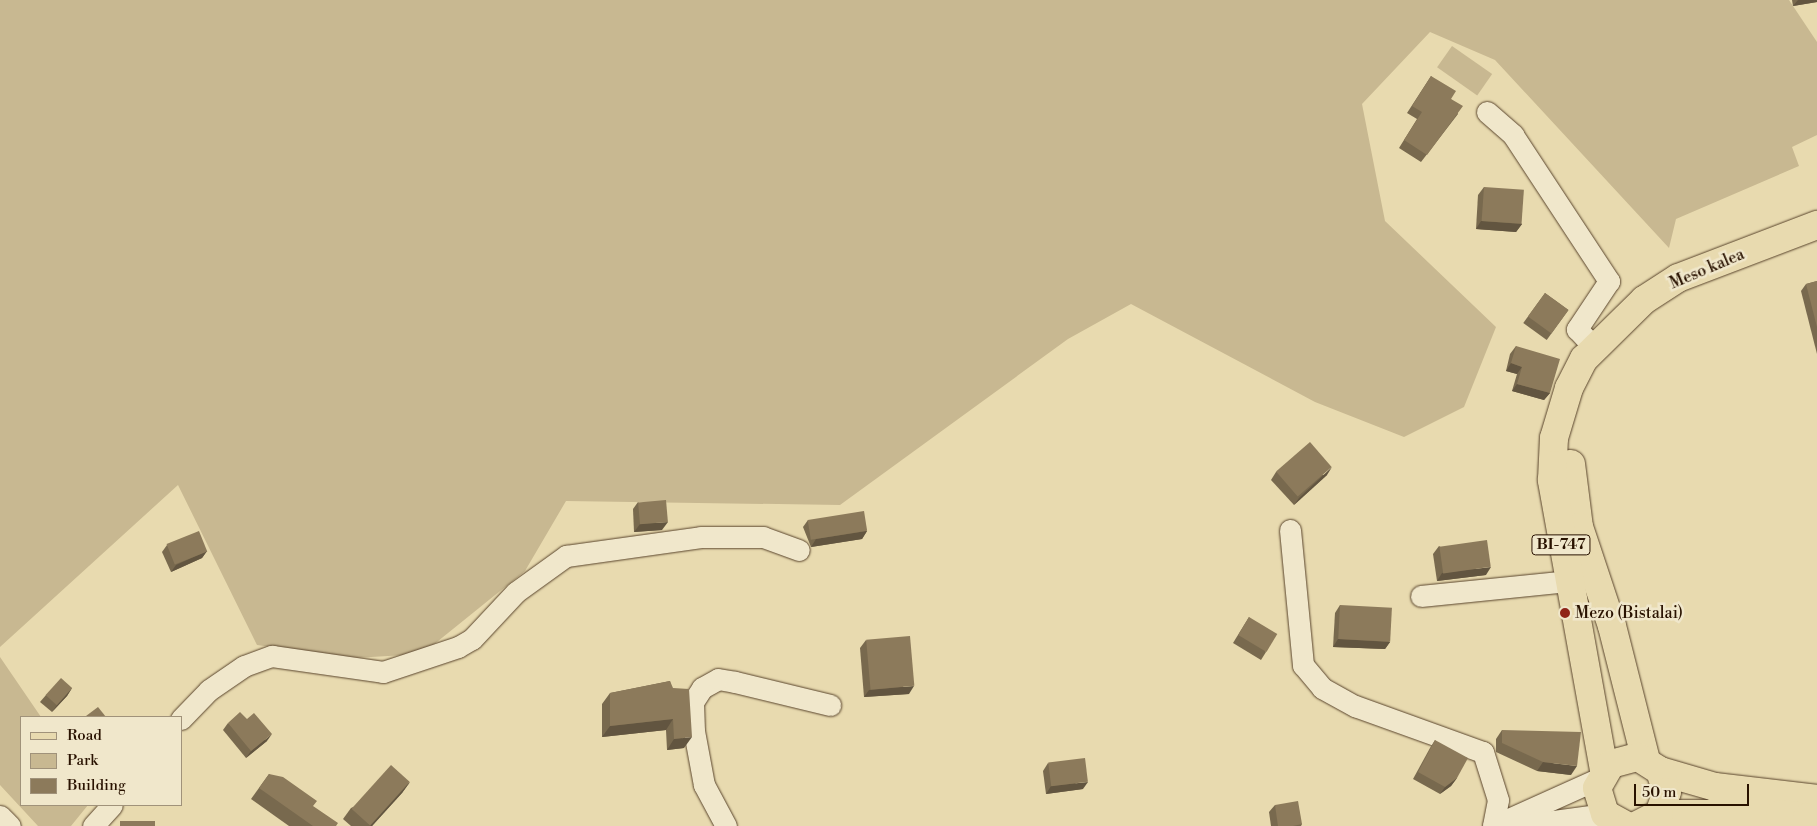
<!DOCTYPE html>
<style>
body{margin:0}
#map{position:relative;width:1817px;height:826px;overflow:hidden;background:#e8daaf;font-family:"Libre Bodoni",serif}
div>[style]{position:absolute}
.green>*{inset:0;background:#c8b891;transform-origin:0 0}
.roads{filter:drop-shadow(0 0 1px #59442c) drop-shadow(0 0 1px #59442c)}
.minor>*{height:21px;margin:-10.5px;padding:0 10.5px;transform-origin:10.5px;border-radius:10.5px;background:#f0e7cb}
.major>*{height:28px;margin:-14px;padding:0 14px;transform-origin:14px;border-radius:14px;background:#e8daaf}
.wall>*{inset:0;background:#78694e;transform-origin:0 0}
.shaded-wall>*{inset:0;background:#625540}
.building>*{inset:0;background:#8c7a5b;transform-origin:0 0}
.dots>*{width:14px;height:14px;translate:-50% -50%;box-sizing:border-box;border:2px solid #f0e7cb;border-radius:50%}
span{translate:-50% -50%;white-space:nowrap;text-align:center;line-height:1.15;-webkit-text-stroke:5px #f0e7cb;paint-order:stroke}
.shield-label span{padding:1px 4px;background:#f0e7cb;border:1px solid;border-radius:4px;-webkit-text-stroke-width:0}
.shield-label{font-size:15px;color:#291200;font-weight:700}
.street-label{font-size:16px;color:#291200}
.poi-label{font-size:16px;color:#291200}
.left{translate:0 -50%;text-align:left}
.legend{position:absolute;left:20px;top:716px;width:162px;height:90px;box-sizing:border-box;background:#f0e7cb;border:1px solid #a0927a;margin:0;padding:6px 9px;list-style:none;font-size:15px;color:#291200}
.legend li{display:flex;align-items:center;gap:10px;height:25px}
.legend b{width:25px;border:1px solid #a0927a}
.scale{position:absolute;left:1634px;top:784px;width:115px;height:22px;box-sizing:border-box;border:2px solid #291200;border-top:0;padding-left:6px;font-size:15px;line-height:18px;white-space:nowrap;color:#291200;-webkit-text-stroke:4px #f0e7cb;paint-order:stroke}
</style>
<div id="map">
<div class="green">
<i style="clip-path:polygon(0 0,1789px 0,1817px 42px,1817px 135px,1792px 147px,1799px 166px,1676px 219px,1669px 248px,1495px 60px,1430px 32px,1362px 104px,1385px 221px,1496px 327px,1464px 407px,1404px 437px,1315px 402px,1131px 304px,1068px 339px,840px 505px,566px 501px,525px 571px,422px 654px,354px 658px,257px 645px,178px 485px,0 647px)"></i>
<i style="left:1452px;top:46px;width:49px;height:26px;rotate:35deg"></i>
<i style="clip-path:polygon(0 657px,41px 717px,21px 717px,21px 805px,88px 805px,71px 826px,38px 826px,0 785px)"></i>
</div>
<div class="roads">
<div class="minor">
<i style="left:1487px;top:112px;width:35px;rotate:41deg"></i>
<i style="left:1513px;top:135px;width:175px;rotate:56.7deg"></i>
<i style="left:1609px;top:281px;width:58px;rotate:123.7deg"></i>
<i style="left:1577px;top:329px;width:25px;rotate:47deg"></i>
<i style="left:1290px;top:530px;width:136px;rotate:84.5deg"></i>
<i style="left:1303px;top:665px;width:30px;rotate:50deg"></i>
<i style="left:1322px;top:688px;width:38px;rotate:29deg"></i>
<i style="left:1355px;top:706px;width:136px;rotate:19.8deg"></i>
<i style="left:1483px;top:752px;width:50px;rotate:72.6deg"></i>
<i style="left:1498px;top:800px;width:26px;rotate:101deg"></i>
<i style="left:1421px;top:596px;width:149px;rotate:-5.8deg"></i>
<i style="left:181px;top:719px;width:40px;rotate:-46deg"></i>
<i style="left:209px;top:690px;width:42px;rotate:-34.4deg"></i>
<i style="left:244px;top:666px;width:30px;rotate:-20deg"></i>
<i style="left:272px;top:656px;width:112px;rotate:8.2deg"></i>
<i style="left:383px;top:672px;width:79px;rotate:-18.4deg"></i>
<i style="left:458px;top:647px;width:16px;rotate:-30deg"></i>
<i style="left:472px;top:639px;width:64px;rotate:-46.9deg"></i>
<i style="left:516px;top:592px;width:62px;rotate:-35.8deg"></i>
<i style="left:566px;top:556px;width:136px;rotate:-8deg"></i>
<i style="left:701px;top:537px;width:62px"></i>
<i style="left:763px;top:537px;width:38px;rotate:20deg"></i>
<i style="left:0;top:816px;width:14px;rotate:45deg"></i>
<i style="left:93px;top:826px;width:28px;rotate:-48deg"></i>
<i style="left:726px;top:826px;width:47px;rotate:-118.2deg"></i>
<i style="left:704px;top:785px;width:55px;rotate:-100.5deg"></i>
<i style="left:694px;top:731px;width:29px;rotate:-92deg"></i>
<i style="left:693px;top:702px;width:17px;rotate:-57deg"></i>
<i style="left:702px;top:688px;width:18px;rotate:-29deg"></i>
<i style="left:718px;top:679px;width:17px;rotate:10deg"></i>
<i style="left:735px;top:682px;width:98px;rotate:13.6deg"></i>
<i style="left:1493px;top:826px;width:117px;rotate:-24.2deg"></i>
<i style="left:1517px;top:826px;width:89px;rotate:-7.8deg"></i>
</div>
<div class="major">
<i style="left:1571px;top:464px;width:64px;rotate:82.8deg"></i>
<i style="left:1579px;top:527px;width:104px;rotate:71.6deg"></i>
<i style="left:1612px;top:626px;width:138px;rotate:75.8deg"></i>
<i style="left:1604px;top:770px;width:295px;rotate:-100.2deg"></i>
<i style="left:1552px;top:480px;width:42px;rotate:-87.3deg"></i>
<i style="left:1554px;top:438px;width:52px;rotate:-73.3deg"></i>
<i style="left:1569px;top:388px;width:33px;rotate:-63deg"></i>
<i style="left:1584px;top:359px;width:84px;rotate:-44.5deg"></i>
<i style="left:1644px;top:300px;width:40px;rotate:-32.9deg"></i>
<i style="left:1678px;top:278px;width:149px;rotate:-20.9deg"></i>
<i style="left:1660px;top:771px;width:57px;rotate:16.2deg"></i>
<i style="left:1715px;top:787px;width:103px;rotate:6.7deg"></i>
<i style="left:1659px;top:814px;width:121px"></i>
<i style="left:1780px;top:814px;width:27px;rotate:6deg"></i>
<i style="left:1807px;top:817px;width:12px;rotate:35deg"></i>
<i style="left:1627px;top:826px;width:25px;rotate:-151deg"></i>
<i style="left:1605px;top:814px;width:27px;rotate:-107deg"></i>
<i style="left:1597px;top:788px;width:28px;rotate:-60deg"></i>
<i style="left:1611px;top:764px;width:28px;rotate:-15deg"></i>
<i style="left:1638px;top:757px;width:26px;rotate:32deg"></i>
<i style="left:1660px;top:771px;width:22px;rotate:72deg"></i>
<i style="left:1667px;top:792px;width:23px;rotate:110deg"></i>
<i style="left:1659px;top:814px;width:27px;rotate:153deg"></i>
</div>
</div>
<div class="wall">
<i style="clip-path:polygon(1792px 0,1817px 0,1817px 2px,1793px 6px)"></i>
<i style="clip-path:polygon(1431px 76px,1451px 99px,1458px 114px,1421px 162px,1399px 148px,1417px 119px,1407px 113px)"></i>
<i style="clip-path:polygon(1484px 187px,1522px 224px,1516px 232px,1476px 229px,1478px 195px)"></i>
<i style="clip-path:polygon(1817px 281px,1817px 354px,1801px 291px,1806px 284px)"></i>
<i style="left:1545px;top:293px;width:29px;height:37px;rotate:36deg"></i>
<i style="clip-path:polygon(1516px 346px,1550px 393px,1544px 400px,1512px 391px,1517px 374px,1506px 371px,1510px 354px)"></i>
<i style="clip-path:polygon(1276px 472px,1327px 475px,1294px 505px,1271px 480px)"></i>
<i style="clip-path:polygon(638px 502px,662px 530px,634px 532px,633px 509px)"></i>
<i style="clip-path:polygon(808px 520px,867px 531px,862px 539px,811px 547px,803px 527px)"></i>
<i style="clip-path:polygon(167px 545px,207px 551px,202px 558px,171px 572px,162px 552px)"></i>
<i style="clip-path:polygon(1439px 546px,1486px 575px,1437px 581px,1433px 554px)"></i>
<i style="clip-path:polygon(1340px 605px,1390px 642px,1385px 649px,1333px 647px,1335px 613px)"></i>
<i style="clip-path:polygon(1249px 617px,1266px 652px,1261px 660px,1233px 643px)"></i>
<i style="clip-path:polygon(866px 640px,909px 694px,864px 697px,860px 648px)"></i>
<i style="clip-path:polygon(670px 681px,684px 748px,667px 750px,666px 730px,602px 737px,602px 704px,610px 693px)"></i>
<i style="clip-path:polygon(72px 688px,67px 696px,52px 712px,40px 702px,46px 695px)"></i>
<i style="clip-path:polygon(228px 723px,267px 741px,246px 758px,223px 730px)"></i>
<i style="clip-path:polygon(1502px 730px,1571px 775px,1537px 771px,1496px 752px,1496px 739px)"></i>
<i style="clip-path:polygon(1435px 740px,1457px 778px,1451px 786px,1440px 794px,1413px 779px,1430px 748px)"></i>
<i style="clip-path:polygon(1048px 763px,1083px 789px,1046px 794px,1043px 771px)"></i>
<i style="clip-path:polygon(269px 774px,336px 826px,289px 826px,251px 799px)"></i>
<i style="clip-path:polygon(410px 782px,402px 793px,372px 826px,351px 826px,343px 819px,351px 808px)"></i>
<i style="clip-path:polygon(1275px 805px,1302px 824px,1301px 826px,1271px 826px,1269px 812px)"></i>
</div>
<div class="shaded-wall">
<i style="clip-path:polygon(1798px 0,1817px 0,1817px 2px,1793px 6px)"></i>
<i style="clip-path:polygon(1481px 221px,1522px 224px,1516px 232px,1476px 229px)"></i>
<i style="clip-path:polygon(1511px 363px,1522px 367px,1517px 374px,1506px 371px)"></i>
<i style="clip-path:polygon(1517px 384px,1550px 393px,1544px 400px,1512px 391px)"></i>
<i style="clip-path:polygon(1332px 467px,1327px 475px,1294px 505px,1299px 498px)"></i>
<i style="clip-path:polygon(668px 522px,662px 530px,634px 532px,640px 524px)"></i>
<i style="clip-path:polygon(867px 531px,862px 539px,811px 547px,816px 539px)"></i>
<i style="clip-path:polygon(207px 551px,202px 558px,171px 572px,176px 565px)"></i>
<i style="clip-path:polygon(1491px 567px,1486px 575px,1437px 581px,1442px 573px)"></i>
<i style="clip-path:polygon(1338px 639px,1390px 642px,1385px 649px,1333px 647px)"></i>
<i style="clip-path:polygon(914px 686px,909px 694px,864px 697px,869px 690px)"></i>
<i style="clip-path:polygon(72px 688px,67px 696px,52px 712px,57px 705px)"></i>
<i style="clip-path:polygon(673px 719px,666px 730px,602px 737px,610px 726px)"></i>
<i style="clip-path:polygon(272px 734px,267px 741px,246px 758px,251px 751px)"></i>
<i style="clip-path:polygon(692px 737px,684px 748px,667px 750px,674px 739px)"></i>
<i style="clip-path:polygon(1543px 762px,1577px 766px,1571px 775px,1537px 771px)"></i>
<i style="clip-path:polygon(1457px 778px,1451px 786px,1440px 794px,1445px 787px)"></i>
<i style="clip-path:polygon(410px 782px,402px 793px,372px 826px,370px 826px)"></i>
<i style="clip-path:polygon(1088px 782px,1083px 789px,1046px 794px,1051px 786px)"></i>
</div>
<div class="building">
<i style="clip-path:polygon(1431px 76px,1456px 91px,1451px 99px,1463px 106px,1427px 155px,1404px 140px,1422px 112px,1412px 106px)"></i>
<i style="left:1484px;top:187px;width:40px;height:34px;rotate:4deg"></i>
<i style="clip-path:polygon(1817px 281px,1817px 327px,1806px 284px)"></i>
<i style="left:1545px;top:293px;width:29px;height:29px;rotate:36deg"></i>
<i style="clip-path:polygon(1516px 346px,1560px 359px,1550px 393px,1517px 384px,1522px 367px,1511px 363px)"></i>
<i style="left:1310px;top:442px;width:33px;height:45px;rotate:49deg"></i>
<i style="left:666px;top:500px;width:22px;height:28px;rotate:85deg"></i>
<i style="left:864px;top:511px;width:20px;height:57px;rotate:81deg"></i>
<i style="left:199px;top:531px;width:22px;height:35px;rotate:68deg"></i>
<i style="left:1487px;top:540px;width:27px;height:48px;rotate:82deg"></i>
<i style="left:1340px;top:605px;width:52px;height:34px;rotate:3deg"></i>
<i style="left:1249px;top:617px;width:33px;height:21px;rotate:31deg"></i>
<i style="left:910px;top:636px;width:50px;height:44px;rotate:85deg"></i>
<i style="left:61px;top:678px;width:15px;height:23px;rotate:42deg"></i>
<i style="clip-path:polygon(670px 681px,673px 688px,689px 689px,692px 737px,674px 739px,673px 719px,610px 726px,610px 693px)"></i>
<i style="clip-path:polygon(98px 707px,106px 717px,87px 717px,86px 716px)"></i>
<i style="clip-path:polygon(240px 712px,247px 719px,254px 713px,272px 734px,251px 751px,228px 723px)"></i>
<i style="clip-path:polygon(1502px 730px,1581px 732px,1577px 766px,1543px 762px,1502px 743px)"></i>
<i style="clip-path:polygon(1435px 740px,1468px 758px,1457px 778px,1445px 787px,1418px 772px)"></i>
<i style="left:1085px;top:758px;width:24px;height:37px;rotate:83deg"></i>
<i style="left:391px;top:765px;width:25px;height:59px;rotate:42deg"></i>
<i style="clip-path:polygon(269px 774px,283px 777px,317px 801px,313px 806px,338px 823px,336px 826px,313px 826px,259px 788px)"></i>
<i style="clip-path:polygon(1298px 801px,1302px 824px,1293px 826px,1278px 826px,1275px 805px)"></i>
<i style="left:120px;top:821px;width:35px;height:5px"></i>
</div>
<div class="dots">
<i style="left:1565px;top:613px;background:#8f2418"></i>
</div>
<div class="shield-label">
<span style="left:1561px;top:545px">BI-747</span>
</div>
<div class="street-label">
<span style="left:1707px;top:269px;rotate:-23deg">Meso kalea</span>
</div>
<div class="poi-label">
<span class="left" style="left:1575px;top:613px">Mezo (Bistalai)</span>
</div>
<ul class="legend">
<li><b style="height:6px;background:#e8daaf"></b>Road</li>
<li><b style="height:14px;background:#c8b891"></b>Park</li>
<li><b style="height:14px;background:#8c7a5b"></b>Building</li>
</ul>
<div class="scale">50 m</div>
</div>
